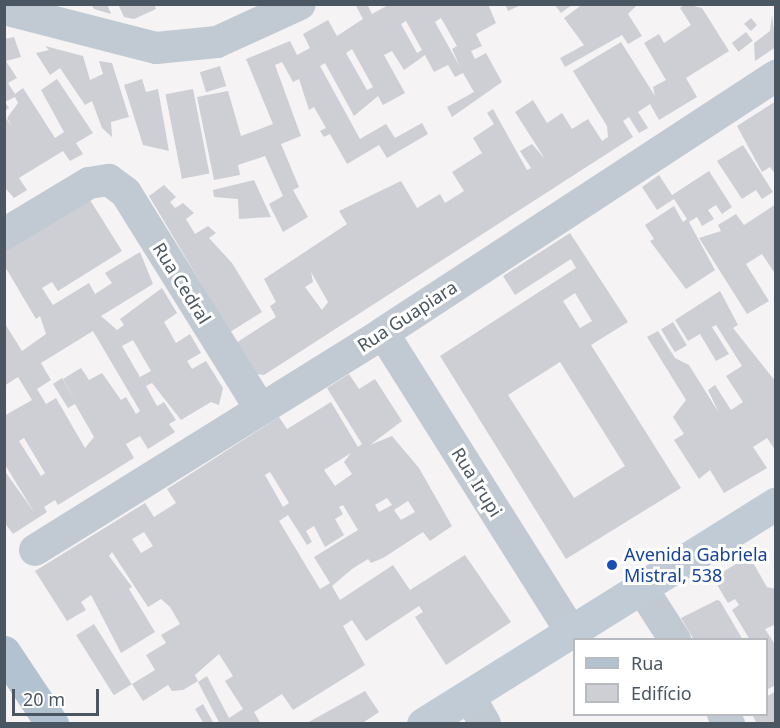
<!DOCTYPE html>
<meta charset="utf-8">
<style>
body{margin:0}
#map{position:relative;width:780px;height:728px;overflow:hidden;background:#f5f3f3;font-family:"Noto Sans",sans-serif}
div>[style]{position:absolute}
.building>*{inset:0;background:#cdcfd5;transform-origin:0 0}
.street>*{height:32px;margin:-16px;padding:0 16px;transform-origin:16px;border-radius:16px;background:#c1cad2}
.secondary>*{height:33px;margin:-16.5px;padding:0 16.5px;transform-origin:16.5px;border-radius:16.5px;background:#c1cbd6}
.primary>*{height:33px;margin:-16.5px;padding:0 16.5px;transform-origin:16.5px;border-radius:16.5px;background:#b3c2d1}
.dots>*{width:16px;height:16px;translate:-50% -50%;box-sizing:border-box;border:3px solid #fff;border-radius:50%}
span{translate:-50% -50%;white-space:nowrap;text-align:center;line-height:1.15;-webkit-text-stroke:6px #fff;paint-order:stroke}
.street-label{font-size:18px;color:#4a5661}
.transit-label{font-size:18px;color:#164399}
.left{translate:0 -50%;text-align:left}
.frame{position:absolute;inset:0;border:6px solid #4a5661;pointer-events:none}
.legend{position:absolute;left:573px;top:638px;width:195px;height:78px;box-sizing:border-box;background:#fff;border:2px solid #b7bbc0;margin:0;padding:8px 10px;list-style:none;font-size:18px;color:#4a5661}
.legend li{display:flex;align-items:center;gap:12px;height:30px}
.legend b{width:30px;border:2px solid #b7bbc0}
.scale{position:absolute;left:12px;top:689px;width:87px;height:27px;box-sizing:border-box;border:3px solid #4a5661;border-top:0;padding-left:8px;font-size:18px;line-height:21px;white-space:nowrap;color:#4a5661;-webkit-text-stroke:4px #fff;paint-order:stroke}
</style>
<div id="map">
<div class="building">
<i style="clip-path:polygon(91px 4px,107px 4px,111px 14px,94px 9px)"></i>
<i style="clip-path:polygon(118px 4px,154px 4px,156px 9px,134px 19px,124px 17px)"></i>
<i style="clip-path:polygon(evenodd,355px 4px,367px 4px,372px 14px,390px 4px,488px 4px,496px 23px,476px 34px,482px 46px,471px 51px,475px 59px,486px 53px,502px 82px,452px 117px,447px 107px,474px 92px,463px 73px,455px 77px,448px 65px,434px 72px,425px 55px,404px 70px,392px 51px,384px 55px,405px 93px,383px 105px,378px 96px,354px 116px,325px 63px,320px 66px,360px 139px,386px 124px,395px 138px,422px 123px,428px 134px,387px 158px,379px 145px,347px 164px,330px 134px,324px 137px,320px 131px,326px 128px,314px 107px,309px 110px,299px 79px,293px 82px,282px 62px,275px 65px,301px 136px,281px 144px,299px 187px,293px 190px,308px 217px,283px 232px,269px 204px,283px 196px,265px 156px,238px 165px,240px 175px,214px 180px,197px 97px,228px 91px,241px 136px,273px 124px,246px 59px,290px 41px,297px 55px,310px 48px,303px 34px,328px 20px,337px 36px,363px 19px,355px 4px,441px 18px,457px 46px,452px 49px,460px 67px,435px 22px,441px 18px,355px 4px,406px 21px,422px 50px,417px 53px,401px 24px,406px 21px,355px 4px,352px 49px,373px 87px,367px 90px,346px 53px,352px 49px)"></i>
<i style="clip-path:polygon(505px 4px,523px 4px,508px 11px)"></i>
<i style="clip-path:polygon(554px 4px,573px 4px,561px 13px)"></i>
<i style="clip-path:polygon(583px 4px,638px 4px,628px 14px,642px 36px,628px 44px,622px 35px,565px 67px,560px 58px,584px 45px,564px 18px)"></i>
<i style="clip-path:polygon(evenodd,685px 4px,702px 8px,729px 51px,686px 78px,697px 97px,659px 120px,650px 104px,638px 112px,648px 128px,639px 133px,629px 117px,623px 121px,633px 137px,264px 375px,256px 374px,236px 343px,276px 317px,270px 306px,276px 302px,264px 279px,347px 224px,339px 211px,401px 181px,417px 208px,440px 194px,445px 203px,464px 191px,452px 172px,482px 153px,473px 138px,494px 124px,487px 113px,493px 109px,527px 170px,531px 168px,520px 151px,532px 144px,545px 159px,515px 112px,533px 100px,547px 123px,562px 113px,572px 129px,588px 119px,602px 141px,608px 137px,607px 126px,573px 71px,621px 42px,655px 96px,653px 87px,666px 80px,644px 43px,659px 34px,664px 43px,691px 25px,680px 8px,685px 4px,311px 272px,328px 302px,322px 310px,305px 287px,313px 282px,311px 272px)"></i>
<i style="clip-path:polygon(772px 15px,776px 47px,755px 61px,754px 43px,770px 31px)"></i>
<i style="clip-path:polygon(751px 18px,757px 25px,751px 31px,744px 24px)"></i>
<i style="left:746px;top:32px;width:11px;height:18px;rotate:52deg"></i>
<i style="clip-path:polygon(14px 37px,21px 57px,6px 61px,17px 78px,8px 83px,15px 94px,23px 88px,55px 138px,64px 132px,41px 90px,57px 79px,93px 133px,76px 143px,83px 154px,70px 161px,63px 151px,19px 178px,27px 190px,14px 198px,4px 187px,4px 116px,12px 126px,7px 118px,18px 103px,15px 97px,5px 102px,9px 108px,4px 111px,4px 39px)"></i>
<i style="clip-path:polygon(45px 46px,83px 56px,90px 80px,103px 74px,99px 61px,112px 63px,129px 117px,111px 122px,112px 137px,102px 128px,92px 101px,85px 105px,60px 68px,50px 75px,36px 53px,49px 50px)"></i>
<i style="left:220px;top:66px;width:21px;height:21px;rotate:73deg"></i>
<i style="clip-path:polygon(142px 79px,146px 92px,158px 89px,169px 151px,143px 145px,124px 85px)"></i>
<i style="left:193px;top:89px;width:86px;height:28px;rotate:79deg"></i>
<i style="clip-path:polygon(776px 101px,776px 175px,770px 167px,762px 172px,737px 126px)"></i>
<i style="clip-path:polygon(743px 145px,773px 192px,762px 199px,756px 190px,742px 199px,717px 161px)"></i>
<i style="clip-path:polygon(709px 171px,732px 207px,722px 214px,716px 205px,708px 210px,714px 219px,702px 226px,697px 217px,689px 222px,715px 270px,686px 289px,650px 241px,654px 239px,645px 225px,674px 206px,683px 222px,687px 219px,674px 199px,657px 210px,642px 187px,659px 175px,672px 195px)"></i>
<i style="clip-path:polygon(254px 180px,271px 217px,239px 219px,238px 199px,214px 197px,213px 190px)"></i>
<i style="clip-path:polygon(164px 185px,176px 197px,170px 202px,175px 208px,183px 203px,194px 213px,186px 219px,195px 234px,208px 226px,216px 233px,209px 238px,232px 263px,262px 312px,230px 332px,149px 196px)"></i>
<i style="clip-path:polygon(evenodd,90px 200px,122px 251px,58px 291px,52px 282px,42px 288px,53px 305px,89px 283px,95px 294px,112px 283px,105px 273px,140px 252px,153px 284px,101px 316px,117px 330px,124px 325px,120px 319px,162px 288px,177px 313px,164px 322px,176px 343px,190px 334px,201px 353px,187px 361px,192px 369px,206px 361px,223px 388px,219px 405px,211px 402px,181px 420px,152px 383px,146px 386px,157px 406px,164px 402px,176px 420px,169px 424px,175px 432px,148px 449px,140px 436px,126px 444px,134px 458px,58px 505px,55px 500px,44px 507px,47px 512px,13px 534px,4px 522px,4px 470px,34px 512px,4px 463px,4px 416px,32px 400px,18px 377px,4px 386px,4px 322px,22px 351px,46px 334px,40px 316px,36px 319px,4px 265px,4px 247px,90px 200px,93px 331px,140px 411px,136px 414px,126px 397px,121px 400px,102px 373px,89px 380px,81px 368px,63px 379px,77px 404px,62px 378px,53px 384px,68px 408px,75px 404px,94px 437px,85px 448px,56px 398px,46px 404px,37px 389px,51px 380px,41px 363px,93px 331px,90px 200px,133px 340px,151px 371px,140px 377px,122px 346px,133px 340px,90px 200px,24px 438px,45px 473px,41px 476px,19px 441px,24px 438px)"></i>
<i style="clip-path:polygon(776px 204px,776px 275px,762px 254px,746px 264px,769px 301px,747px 314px,699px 238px,721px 231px,718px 225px,736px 214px,744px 225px)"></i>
<i style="clip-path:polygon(evenodd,570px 233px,628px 322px,591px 345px,681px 488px,566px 559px,440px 356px,576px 268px,571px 259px,515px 295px,503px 276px,570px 233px,575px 293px,592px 321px,580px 328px,563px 301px,575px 293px,570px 233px,560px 362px,625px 466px,574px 498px,508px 395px,560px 362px)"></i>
<i style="clip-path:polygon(720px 291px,738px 325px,733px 328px,776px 382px,776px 451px,767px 438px,753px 447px,767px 468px,724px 493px,710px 470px,699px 479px,674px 440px,684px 434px,673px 417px,686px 400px,647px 337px,658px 331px,675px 358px,689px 365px,719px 413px,708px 390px,715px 385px,731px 410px,743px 402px,726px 376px,742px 366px,716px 325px,712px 327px,729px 354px,716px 361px,700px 334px,688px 341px,675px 320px)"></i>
<i style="left:673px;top:322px;width:27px;height:14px;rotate:59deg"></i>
<i style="clip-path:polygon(evenodd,349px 374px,359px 389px,375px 379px,402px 421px,370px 445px,392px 436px,419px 468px,452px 526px,430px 541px,423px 532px,383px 558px,371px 563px,368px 559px,352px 569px,332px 586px,340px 600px,393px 565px,410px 590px,465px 555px,511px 622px,446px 665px,415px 617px,423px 612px,419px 606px,366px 641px,352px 620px,343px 626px,365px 665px,293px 710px,282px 694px,254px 712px,261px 724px,220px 724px,198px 682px,207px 676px,229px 718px,243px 709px,225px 681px,233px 676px,219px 654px,195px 675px,198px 681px,183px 690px,172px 691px,168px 685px,143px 701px,132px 684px,155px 670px,146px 655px,166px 643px,161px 635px,180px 624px,170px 607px,161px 599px,148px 607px,112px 552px,109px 556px,132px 587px,129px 589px,155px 632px,121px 653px,91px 595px,81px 602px,86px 610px,67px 621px,35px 571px,145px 503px,154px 517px,176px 503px,167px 489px,279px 417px,287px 429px,331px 402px,358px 447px,362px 444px,327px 388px,349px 374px,351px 453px,344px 462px,352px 474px,335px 486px,324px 470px,351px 453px,349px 374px,270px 472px,289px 503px,283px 507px,265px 475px,270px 472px,349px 374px,387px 498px,392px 505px,379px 512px,375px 505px,387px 498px,349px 374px,408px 501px,415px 512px,401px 520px,394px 510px,408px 501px,349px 374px,343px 505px,358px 530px,314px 557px,330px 583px,320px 589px,279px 521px,288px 515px,307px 545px,312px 542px,306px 531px,314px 526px,325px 547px,344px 535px,335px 519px,343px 514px,339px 507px,343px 505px,349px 374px,144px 532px,153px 546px,141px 553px,132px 539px,144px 532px)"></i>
<i style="clip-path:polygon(749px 556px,767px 587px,776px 589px,776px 624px,765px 629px,776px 646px,776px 685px,766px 690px,766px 640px,750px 640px,732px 610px,739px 605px,735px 599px,728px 603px,713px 578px)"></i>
<i style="clip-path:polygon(717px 600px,720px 601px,743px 640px,694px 640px,681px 618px)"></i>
<i style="left:94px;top:624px;width:71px;height:21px;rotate:58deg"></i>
<i style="clip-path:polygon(365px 691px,379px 712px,361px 724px,305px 724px)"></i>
<i style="clip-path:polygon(776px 691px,776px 724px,757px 724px,752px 714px,766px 714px,766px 697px)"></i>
<i style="clip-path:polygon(203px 704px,214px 724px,204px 724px,195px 709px)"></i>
</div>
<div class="street">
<i style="left:4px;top:9px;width:157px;rotate:14.4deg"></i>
<i style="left:156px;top:48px;width:61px;rotate:-5.6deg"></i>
<i style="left:217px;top:42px;width:91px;rotate:-24.6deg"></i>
<i style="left:4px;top:234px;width:99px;rotate:-31deg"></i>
<i style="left:89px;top:183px;width:20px;rotate:-9deg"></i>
<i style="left:109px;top:180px;width:21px;rotate:37deg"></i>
<i style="left:126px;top:193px;width:253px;rotate:58.1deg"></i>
<i style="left:383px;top:333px;width:353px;rotate:57.8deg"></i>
<i style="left:35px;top:550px;width:410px;rotate:-31.9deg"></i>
<i style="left:383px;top:333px;width:470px;rotate:-33.2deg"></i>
<i style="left:641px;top:587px;width:63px;rotate:57.3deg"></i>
<i style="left:469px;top:696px;width:32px;rotate:60deg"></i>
<i style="left:723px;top:714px;width:12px;rotate:59deg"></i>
</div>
<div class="secondary">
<i style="left:423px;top:724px;width:416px;rotate:-32deg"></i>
</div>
<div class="primary">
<i style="left:4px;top:652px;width:87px;rotate:56.3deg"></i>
</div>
<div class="dots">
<i style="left:612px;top:565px;background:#1a4fb4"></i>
</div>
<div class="street-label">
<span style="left:182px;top:283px;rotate:58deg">Rua Cedral</span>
<span style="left:407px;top:316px;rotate:-33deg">Rua Guapiara</span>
<span style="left:477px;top:482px;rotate:58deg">Rua Irupi</span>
</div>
<div class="transit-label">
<span class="left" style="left:624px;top:565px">Avenida Gabriela<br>Mistral, 538</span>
</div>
<div class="frame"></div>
<ul class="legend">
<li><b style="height:8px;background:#b3c2d1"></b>Rua</li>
<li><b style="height:16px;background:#cdcfd5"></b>Edifício</li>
</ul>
<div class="scale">20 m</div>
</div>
